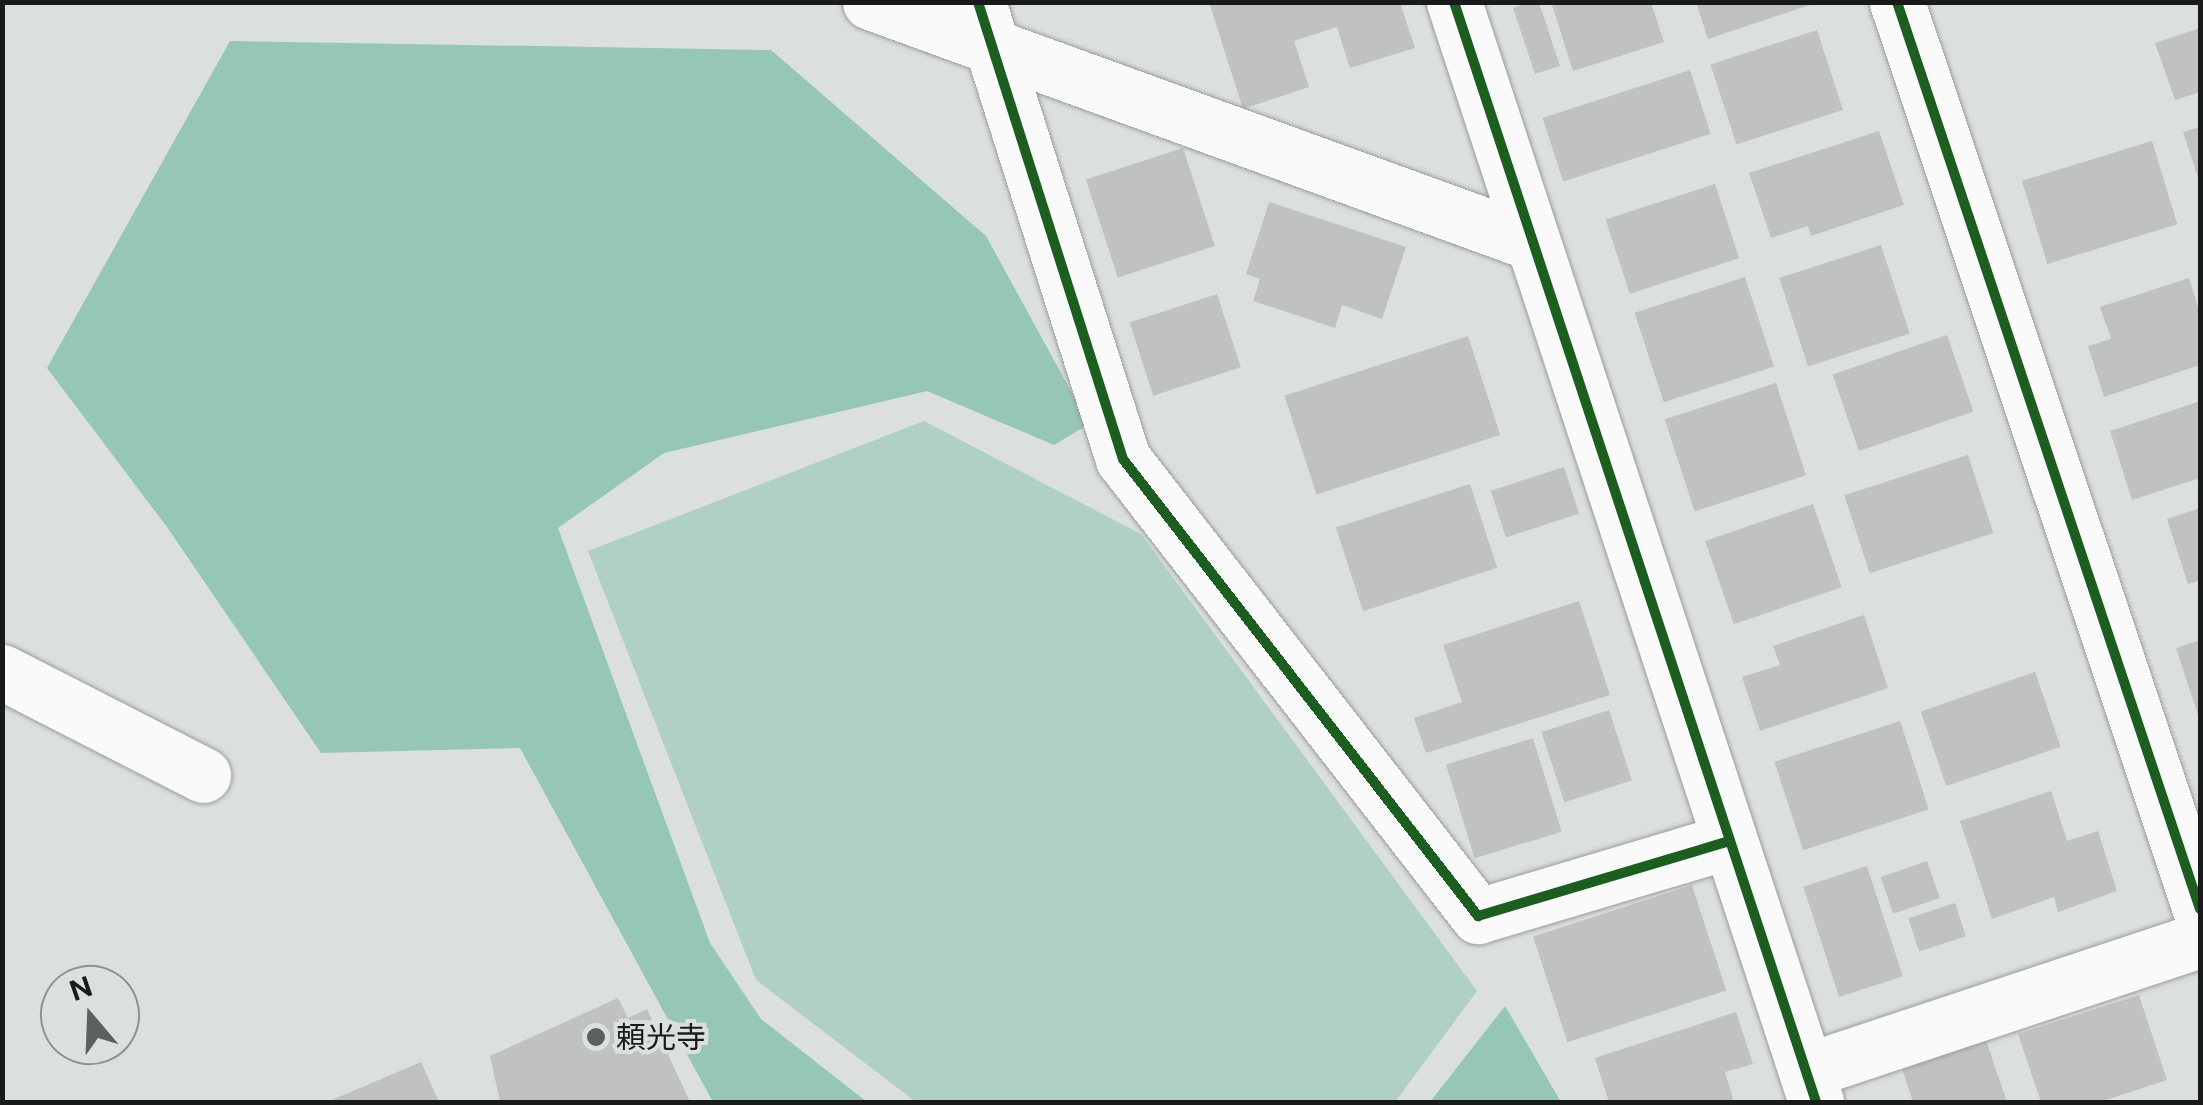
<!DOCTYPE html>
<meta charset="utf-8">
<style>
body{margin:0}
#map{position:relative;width:2203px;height:1105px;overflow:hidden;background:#dbdfdd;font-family:"Public Sans","Noto Sans JP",sans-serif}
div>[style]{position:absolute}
.green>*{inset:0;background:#b1d0c4}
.forest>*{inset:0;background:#96c7b5}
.building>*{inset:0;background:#c0c2c1;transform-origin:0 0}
.roads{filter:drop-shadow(0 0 2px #9a9d9c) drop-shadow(0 0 2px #9a9d9c)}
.minor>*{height:55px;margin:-27.5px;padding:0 27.5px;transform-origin:27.5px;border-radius:27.5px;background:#fafafa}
.cycleway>*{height:10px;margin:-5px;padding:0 5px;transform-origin:5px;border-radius:5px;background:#1b5e20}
.dots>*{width:28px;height:28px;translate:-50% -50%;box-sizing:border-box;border:5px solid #dae0de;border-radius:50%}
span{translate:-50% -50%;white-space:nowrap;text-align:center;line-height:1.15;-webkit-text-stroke:8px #dae0de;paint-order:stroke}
.poi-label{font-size:30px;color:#191b1a}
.left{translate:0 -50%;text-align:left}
.frame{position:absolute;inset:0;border:5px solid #191b1a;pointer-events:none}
.north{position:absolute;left:40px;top:965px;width:100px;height:100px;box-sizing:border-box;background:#dae0de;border:2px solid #8d9190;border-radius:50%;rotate:341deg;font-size:28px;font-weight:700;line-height:40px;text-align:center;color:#191b1a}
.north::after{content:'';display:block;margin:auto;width:35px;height:45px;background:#5d605e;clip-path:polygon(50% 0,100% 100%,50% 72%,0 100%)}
</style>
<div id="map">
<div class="green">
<i style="clip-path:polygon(924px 421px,1141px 534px,1477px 991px,1395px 1102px,916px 1102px,756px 980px,588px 551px)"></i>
</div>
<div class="forest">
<i style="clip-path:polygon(230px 41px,771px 50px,986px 236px,1089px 424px,1054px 445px,927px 391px,664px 453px,558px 528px,710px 943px,761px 1019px,867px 1102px,713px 1102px,520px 748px,321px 753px,167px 527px,47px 368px)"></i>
<i style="clip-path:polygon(1505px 1006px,1561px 1102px,1430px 1102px)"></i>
</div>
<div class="building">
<i style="clip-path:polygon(1209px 2px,1410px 2px,1401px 6px,1415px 48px,1350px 68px,1337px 27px,1294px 41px,1309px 87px,1243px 109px)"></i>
<i style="clip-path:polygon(1529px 2px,1539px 2px,1560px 66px,1535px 74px,1513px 8px)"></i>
<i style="clip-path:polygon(1551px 2px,1651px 2px,1664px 42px,1573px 71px)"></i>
<i style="clip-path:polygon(1696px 2px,1816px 2px,1816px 3px,1708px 39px)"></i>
<i style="clip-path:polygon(2200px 28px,2200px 92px,2175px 100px,2155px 43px)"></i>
<i style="left:1817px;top:30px;width:84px;height:112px;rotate:72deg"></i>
<i style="left:1690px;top:70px;width:67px;height:155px;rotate:72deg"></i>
<i style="clip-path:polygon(2200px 127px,2200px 183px,2183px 132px)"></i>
<i style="clip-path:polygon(1879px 131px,1904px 205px,1811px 236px,1808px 226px,1771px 238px,1749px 173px)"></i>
<i style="left:2152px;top:141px;width:87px;height:136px;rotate:73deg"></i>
<i style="left:1183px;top:148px;width:103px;height:102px;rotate:72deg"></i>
<i style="left:1715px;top:184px;width:78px;height:115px;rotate:72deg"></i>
<i style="clip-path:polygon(1269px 202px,1406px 247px,1382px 319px,1342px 305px,1335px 328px,1253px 301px,1260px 279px,1246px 274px)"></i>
<i style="left:1881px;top:245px;width:93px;height:107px;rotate:72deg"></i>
<i style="left:1745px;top:277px;width:94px;height:116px;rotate:72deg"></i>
<i style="clip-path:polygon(2189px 278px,2200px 314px,2200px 365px,2104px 397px,2088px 346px,2111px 339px,2100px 307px)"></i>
<i style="left:1217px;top:294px;width:77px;height:92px;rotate:72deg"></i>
<i style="left:1947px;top:335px;width:81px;height:121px;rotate:71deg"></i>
<i style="left:1468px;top:336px;width:104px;height:193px;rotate:72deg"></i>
<i style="left:1776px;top:383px;width:97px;height:117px;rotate:72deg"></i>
<i style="clip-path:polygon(2200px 401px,2200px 478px,2132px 500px,2110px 431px)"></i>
<i style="left:1968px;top:455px;width:82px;height:130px;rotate:72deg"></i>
<i style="left:1564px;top:467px;width:49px;height:77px;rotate:72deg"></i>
<i style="left:1470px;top:484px;width:88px;height:141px;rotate:72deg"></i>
<i style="left:1813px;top:504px;width:88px;height:114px;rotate:71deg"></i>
<i style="clip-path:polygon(2200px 508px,2200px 580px,2188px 584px,2167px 519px)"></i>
<i style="clip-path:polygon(1579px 601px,1610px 695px,1426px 753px,1414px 718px,1462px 702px,1443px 645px)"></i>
<i style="clip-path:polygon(1864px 615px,1888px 688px,1760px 731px,1742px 677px,1780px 665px,1773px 646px)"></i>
<i style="clip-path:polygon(2200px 640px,2200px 721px,2176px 648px)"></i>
<i style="left:2035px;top:672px;width:79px;height:121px;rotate:71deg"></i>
<i style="left:1609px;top:710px;width:74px;height:71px;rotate:72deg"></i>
<i style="left:1900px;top:721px;width:93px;height:132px;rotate:72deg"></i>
<i style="left:1533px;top:738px;width:98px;height:91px;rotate:73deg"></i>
<i style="clip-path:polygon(2051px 791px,2067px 841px,2098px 831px,2117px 891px,2058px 912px,2054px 897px,1992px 919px,1960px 821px)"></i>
<i style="left:1927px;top:861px;width:39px;height:49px;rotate:71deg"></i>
<i style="left:1867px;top:866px;width:116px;height:67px;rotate:72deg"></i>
<i style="left:1692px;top:885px;width:111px;height:167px;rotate:72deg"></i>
<i style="left:1955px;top:903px;width:35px;height:49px;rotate:72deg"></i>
<i style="clip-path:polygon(2139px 995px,2167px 1080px,2100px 1102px,2041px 1102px,2018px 1034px)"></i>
<i style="clip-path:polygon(618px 998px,628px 1018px,647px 1009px,690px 1102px,500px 1102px,490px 1056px)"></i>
<i style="clip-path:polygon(1736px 1012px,1753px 1064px,1725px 1072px,1734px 1102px,1609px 1102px,1595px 1058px)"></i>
<i style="clip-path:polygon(1986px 1040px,2007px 1102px,1913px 1102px,1902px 1069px)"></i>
<i style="clip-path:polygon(421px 1062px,439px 1102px,327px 1102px)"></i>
</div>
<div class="roads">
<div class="minor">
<i style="left:870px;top:2px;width:705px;rotate:19.98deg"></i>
<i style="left:978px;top:2px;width:479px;rotate:72.4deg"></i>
<i style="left:1123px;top:459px;width:579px;rotate:52.16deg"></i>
<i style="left:1478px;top:916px;width:262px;rotate:-16.6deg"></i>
<i style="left:1454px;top:2px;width:1158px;rotate:71.78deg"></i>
<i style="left:1897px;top:2px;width:956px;rotate:71.53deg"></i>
<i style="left:2px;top:672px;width:226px;rotate:27.1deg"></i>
<i style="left:1806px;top:1071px;width:415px;rotate:-18.4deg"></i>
</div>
</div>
<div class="cycleway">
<i style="left:978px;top:2px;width:479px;rotate:72.4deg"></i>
<i style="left:1123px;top:459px;width:579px;rotate:52.16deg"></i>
<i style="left:1478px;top:916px;width:262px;rotate:-16.6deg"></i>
<i style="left:1454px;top:2px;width:1158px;rotate:71.78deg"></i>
<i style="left:1897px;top:2px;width:956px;rotate:71.53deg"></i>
</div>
<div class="dots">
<i style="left:596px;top:1037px;background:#5d605e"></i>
</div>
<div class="poi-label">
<span class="left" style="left:616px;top:1037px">頼光寺</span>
</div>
<div class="frame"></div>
<div class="north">N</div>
</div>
